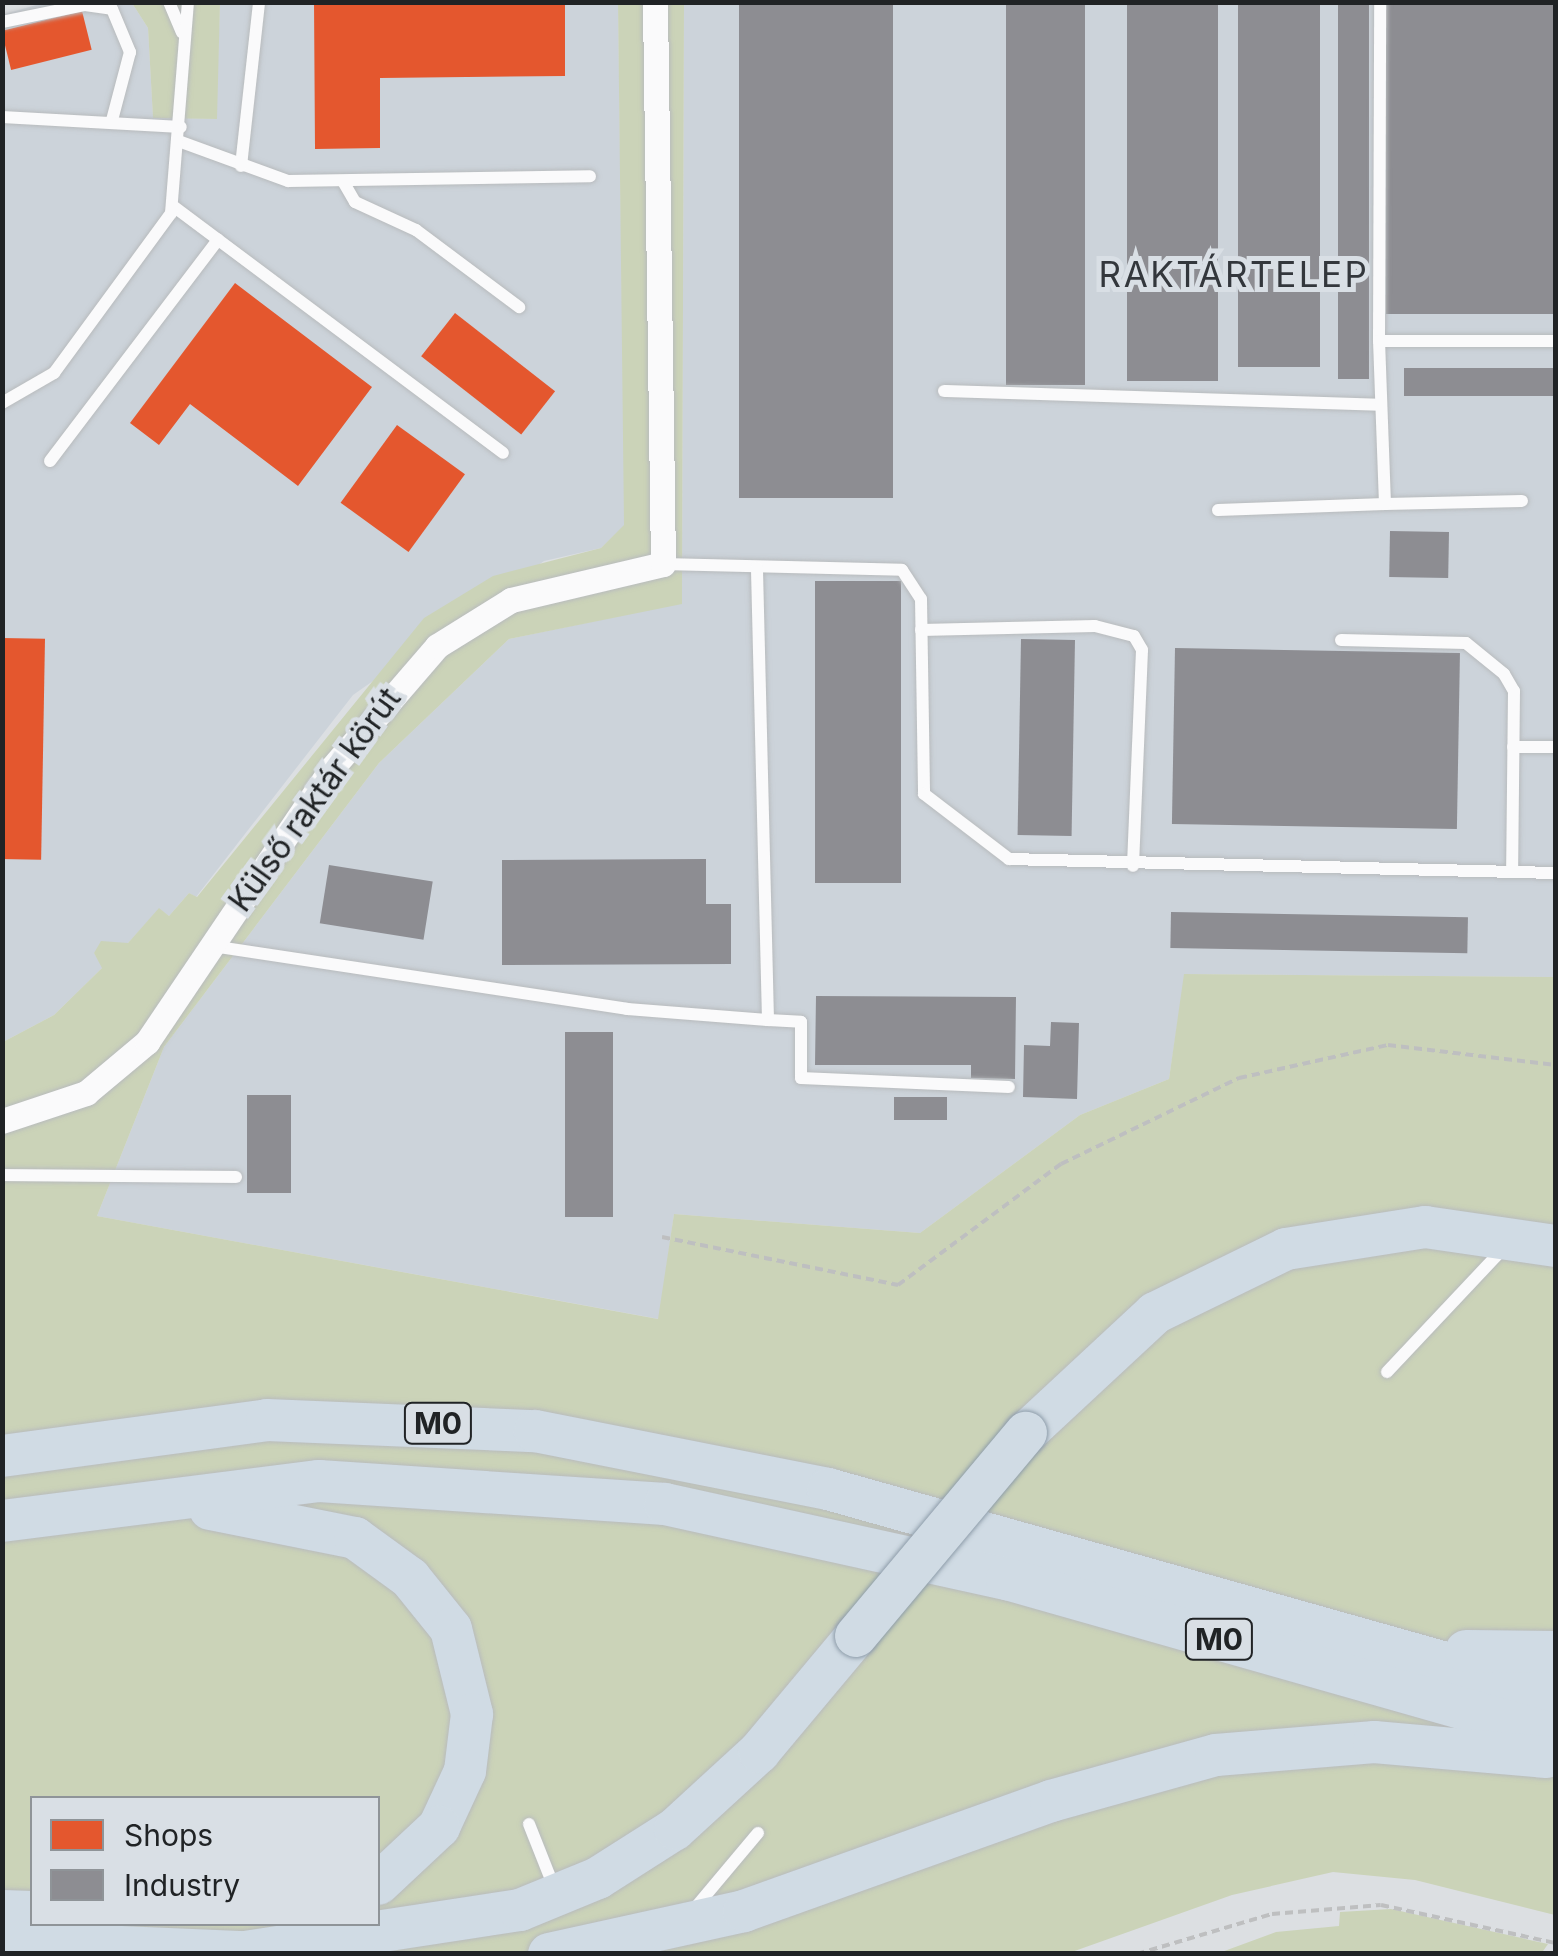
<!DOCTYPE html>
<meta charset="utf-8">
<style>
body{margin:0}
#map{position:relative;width:1558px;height:1956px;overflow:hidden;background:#dcdfe2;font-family:Inter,sans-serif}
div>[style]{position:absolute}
.built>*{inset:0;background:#ccd3da}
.green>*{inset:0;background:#cbd3b8}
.shops>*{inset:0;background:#e4572e;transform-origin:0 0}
.industry>*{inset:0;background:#8d8d92;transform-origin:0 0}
.path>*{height:4px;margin-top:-2px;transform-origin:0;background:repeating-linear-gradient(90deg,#bebfc0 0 8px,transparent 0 13px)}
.roads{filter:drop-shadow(0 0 2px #b8bbbd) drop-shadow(0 0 2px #b8bbbd)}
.service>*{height:12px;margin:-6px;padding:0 6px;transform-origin:6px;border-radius:6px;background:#fafafb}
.minor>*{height:25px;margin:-12.5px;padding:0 12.5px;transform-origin:12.5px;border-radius:12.5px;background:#fafafb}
.trunk>*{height:42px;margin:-21px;padding:0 21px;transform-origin:21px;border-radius:21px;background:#d0dbe4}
.bridges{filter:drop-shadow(0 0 2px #8e9daa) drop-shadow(0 0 2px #8e9daa)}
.trunk-bridge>*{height:42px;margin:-21px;padding:0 21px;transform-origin:21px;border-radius:21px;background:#d0dbe4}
span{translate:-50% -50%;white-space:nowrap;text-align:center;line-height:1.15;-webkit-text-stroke:10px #d9dfe5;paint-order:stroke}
.shield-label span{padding:2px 8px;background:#d9dfe5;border:2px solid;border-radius:8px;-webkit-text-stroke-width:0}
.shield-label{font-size:30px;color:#202325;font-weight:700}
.street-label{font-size:32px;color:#202325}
.neighbourhood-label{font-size:35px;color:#33373c;letter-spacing:2.5px}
.frame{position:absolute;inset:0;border:5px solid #202325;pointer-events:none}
.legend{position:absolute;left:30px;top:1796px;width:350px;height:130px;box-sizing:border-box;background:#d9dfe5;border:2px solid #8f9498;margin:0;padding:12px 18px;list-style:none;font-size:30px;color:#202325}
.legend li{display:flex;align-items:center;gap:20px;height:50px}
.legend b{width:50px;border:2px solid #8f9498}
</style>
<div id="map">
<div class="built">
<i style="clip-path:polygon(43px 3px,132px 3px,148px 28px,153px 117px,216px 119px,220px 3px,618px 3px,625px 525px,601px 548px,544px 561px,353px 695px,196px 897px,189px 893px,169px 916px,159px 909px,128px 943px,94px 953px,103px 967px,54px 1015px,3px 1042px,2px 15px)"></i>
<i style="clip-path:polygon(684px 3px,1555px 3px,1555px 977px,1185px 974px,1169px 1079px,1080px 1115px,920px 1233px,674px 1214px,659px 1319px,97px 1216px,164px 1047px,379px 763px,509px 639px,682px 603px)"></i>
</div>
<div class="green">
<i style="clip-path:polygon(132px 3px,220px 3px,217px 119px,153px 118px,148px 28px)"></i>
<i style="clip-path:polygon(evenodd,618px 3px,684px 3px,682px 604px,509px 639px,379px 763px,164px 1047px,97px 1216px,658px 1319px,674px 1214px,920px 1233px,1080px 1115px,1169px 1079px,1184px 974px,1555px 977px,1555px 1915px,1415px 1880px,1333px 1872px,1232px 1895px,1069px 1953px,3px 1954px,3px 1042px,54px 1015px,102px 968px,94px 953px,101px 941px,128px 943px,159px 908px,169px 916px,189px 893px,197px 897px,424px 618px,493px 576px,601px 548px,624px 525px,618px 3px,32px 1798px,378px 1798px,378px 1924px,32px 1924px,32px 1798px)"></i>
<i style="clip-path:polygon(1391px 1909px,1548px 1944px,1541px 1954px,1219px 1953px,1276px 1932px,1339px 1926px,1340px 1912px)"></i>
</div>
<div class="shops">
<i style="clip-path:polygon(314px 2px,565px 2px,565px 76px,380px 78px,380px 148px,315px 149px)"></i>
<i style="left:82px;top:11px;width:40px;height:83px;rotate:76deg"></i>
<i style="clip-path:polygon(235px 283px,372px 387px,298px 486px,190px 404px,159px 445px,130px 423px)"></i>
<i style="left:455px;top:313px;width:127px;height:55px;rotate:38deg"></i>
<i style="left:397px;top:425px;width:84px;height:96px;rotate:36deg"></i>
<i style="left:2px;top:638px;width:43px;height:221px;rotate:1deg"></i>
</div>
<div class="industry">
<i style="left:739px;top:2px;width:154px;height:496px"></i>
<i style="left:1006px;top:2px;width:79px;height:383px"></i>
<i style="left:1127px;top:2px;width:91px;height:379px"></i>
<i style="left:1238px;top:2px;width:82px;height:365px"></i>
<i style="left:1338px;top:2px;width:31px;height:377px"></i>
<i style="left:1386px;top:2px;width:170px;height:312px"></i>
<i style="left:1404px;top:368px;width:152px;height:28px"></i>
<i style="left:1390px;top:531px;width:59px;height:46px;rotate:1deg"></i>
<i style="left:815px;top:581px;width:86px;height:302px"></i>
<i style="left:1021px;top:639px;width:54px;height:196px;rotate:1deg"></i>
<i style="left:1175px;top:648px;width:285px;height:176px;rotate:1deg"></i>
<i style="clip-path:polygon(706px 859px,706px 904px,731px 904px,731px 964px,502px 965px,502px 860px)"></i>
<i style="left:329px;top:865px;width:105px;height:59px;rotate:9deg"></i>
<i style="left:1171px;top:912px;width:297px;height:36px;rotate:1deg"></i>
<i style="clip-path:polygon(816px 996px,1016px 997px,1015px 1079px,971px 1078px,971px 1065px,815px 1065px)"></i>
<i style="clip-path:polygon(1051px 1022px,1079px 1023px,1077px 1099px,1023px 1097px,1024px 1045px,1050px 1046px)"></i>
<i style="left:565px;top:1032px;width:48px;height:185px"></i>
<i style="left:247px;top:1095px;width:44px;height:98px"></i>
<i style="left:894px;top:1097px;width:53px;height:23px"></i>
</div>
<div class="path">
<i style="left:662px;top:1237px;width:241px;rotate:11.5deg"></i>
<i style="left:898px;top:1285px;width:203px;rotate:-36.6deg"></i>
<i style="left:1061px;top:1164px;width:198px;rotate:-25.8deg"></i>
<i style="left:1239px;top:1078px;width:153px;rotate:-12.5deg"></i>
<i style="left:1388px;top:1045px;width:169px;rotate:6.8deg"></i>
<i style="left:1137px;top:1954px;width:141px;rotate:-16.5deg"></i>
<i style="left:1272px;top:1914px;width:109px;rotate:-4.7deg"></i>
<i style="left:1381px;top:1905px;width:179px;rotate:12.3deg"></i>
</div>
<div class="roads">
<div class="service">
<i style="left:169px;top:2px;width:33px;rotate:67deg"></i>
<i style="left:2px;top:22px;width:85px;rotate:-11.6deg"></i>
<i style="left:85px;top:5px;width:27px;rotate:8deg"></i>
<i style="left:112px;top:9px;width:47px;rotate:67.3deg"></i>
<i style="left:130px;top:52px;width:70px;rotate:104.8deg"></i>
<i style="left:2px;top:117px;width:179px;rotate:3.2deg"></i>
<i style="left:181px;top:142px;width:114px;rotate:20deg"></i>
<i style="left:288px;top:181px;width:302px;rotate:-0.9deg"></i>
<i style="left:241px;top:166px;width:165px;rotate:-83.7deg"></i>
<i style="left:344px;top:183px;width:22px;rotate:60deg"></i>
<i style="left:355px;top:202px;width:67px;rotate:24.7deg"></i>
<i style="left:416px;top:230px;width:129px;rotate:36.8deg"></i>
<i style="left:173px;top:206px;width:412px;rotate:36.8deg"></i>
<i style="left:1379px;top:341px;width:339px;rotate:-89.8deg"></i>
<i style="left:944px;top:391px;width:437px;rotate:1.8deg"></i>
<i style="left:2px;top:403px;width:60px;rotate:-30deg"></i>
<i style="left:54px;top:373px;width:198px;rotate:-53.8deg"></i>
<i style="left:171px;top:213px;width:212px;rotate:-85.4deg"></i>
<i style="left:50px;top:461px;width:278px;rotate:-52.8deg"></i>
<i style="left:1385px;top:504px;width:137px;rotate:-1.3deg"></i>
<i style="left:1218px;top:510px;width:167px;rotate:-2.1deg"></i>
<i style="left:1385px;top:504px;width:163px;rotate:-92.1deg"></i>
<i style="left:1379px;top:341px;width:177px"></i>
<i style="left:663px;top:564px;width:239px;rotate:1.4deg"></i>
<i style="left:902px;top:570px;width:35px;rotate:57deg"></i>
<i style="left:921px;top:599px;width:195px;rotate:89.1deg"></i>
<i style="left:924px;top:794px;width:107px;rotate:37.4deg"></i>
<i style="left:1009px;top:859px;width:547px;rotate:1.47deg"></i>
<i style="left:921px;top:630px;width:174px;rotate:-1.3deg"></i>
<i style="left:1095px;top:626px;width:40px;rotate:14.4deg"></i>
<i style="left:1134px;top:636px;width:16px;rotate:60deg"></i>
<i style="left:1142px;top:650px;width:216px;rotate:92.4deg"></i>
<i style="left:1341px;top:640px;width:125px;rotate:1.4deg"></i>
<i style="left:1466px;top:643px;width:49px;rotate:39.2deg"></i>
<i style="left:1504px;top:674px;width:20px;rotate:60deg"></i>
<i style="left:1514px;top:691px;width:181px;rotate:90.6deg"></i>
<i style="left:1513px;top:747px;width:43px"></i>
<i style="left:212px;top:946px;width:420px;rotate:8.6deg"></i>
<i style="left:627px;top:1009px;width:141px;rotate:4.5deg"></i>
<i style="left:768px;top:1020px;width:453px;rotate:-91.4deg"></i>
<i style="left:768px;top:1020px;width:33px;rotate:3deg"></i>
<i style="left:801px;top:1022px;width:56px;rotate:90deg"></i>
<i style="left:801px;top:1078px;width:208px;rotate:2.5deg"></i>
<i style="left:2px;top:1175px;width:234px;rotate:0.5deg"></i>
<i style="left:1387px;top:1372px;width:172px;rotate:-46.7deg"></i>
<i style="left:529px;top:1824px;width:68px;rotate:68.4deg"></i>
<i style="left:695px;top:1908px;width:98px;rotate:-50deg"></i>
</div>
<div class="minor">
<i style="left:2px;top:1121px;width:89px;rotate:-18.4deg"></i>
<i style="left:86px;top:1093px;width:80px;rotate:-39.9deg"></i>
<i style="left:147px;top:1042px;width:329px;rotate:-56deg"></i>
<i style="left:331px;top:769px;width:162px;rotate:-49.2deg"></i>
<i style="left:437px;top:646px;width:87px;rotate:-31.9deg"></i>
<i style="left:511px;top:600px;width:156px;rotate:-13.3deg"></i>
<i style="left:663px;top:564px;width:562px;rotate:-90.82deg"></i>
</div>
<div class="trunk">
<i style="left:1026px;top:1433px;width:176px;rotate:-42.9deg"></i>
<i style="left:1155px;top:1313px;width:146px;rotate:-26deg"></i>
<i style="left:1286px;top:1249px;width:141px;rotate:-9deg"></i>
<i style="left:1425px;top:1227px;width:132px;rotate:8.3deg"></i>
<i style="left:2px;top:1456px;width:267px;rotate:-7.7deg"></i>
<i style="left:267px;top:1420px;width:268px;rotate:2.4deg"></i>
<i style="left:535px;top:1431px;width:299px;rotate:11.2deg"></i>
<i style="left:828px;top:1489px;width:756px;rotate:15.73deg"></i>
<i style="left:210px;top:1509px;width:148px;rotate:11.3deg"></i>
<i style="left:355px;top:1538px;width:68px;rotate:36deg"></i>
<i style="left:410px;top:1578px;width:65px;rotate:51.2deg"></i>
<i style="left:451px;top:1629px;width:88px;rotate:76.1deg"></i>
<i style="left:472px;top:1714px;width:57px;rotate:97deg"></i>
<i style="left:465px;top:1771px;width:62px;rotate:114.9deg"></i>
<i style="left:439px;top:1827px;width:83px;rotate:136.9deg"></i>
<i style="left:2px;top:1521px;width:320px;rotate:-7.2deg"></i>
<i style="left:319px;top:1481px;width:347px;rotate:3.8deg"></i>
<i style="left:665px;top:1504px;width:350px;rotate:12.4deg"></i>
<i style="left:1007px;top:1579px;width:571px;rotate:15.86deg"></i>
<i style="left:1466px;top:1651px;width:90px;rotate:0.6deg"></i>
<i style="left:2px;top:1911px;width:30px;rotate:2deg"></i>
<i style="left:2px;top:1942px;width:243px;rotate:2.4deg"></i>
<i style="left:245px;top:1952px;width:278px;rotate:-8.7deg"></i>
<i style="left:520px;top:1910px;width:84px;rotate:-22.3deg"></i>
<i style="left:598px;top:1878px;width:91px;rotate:-32.5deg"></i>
<i style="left:675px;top:1829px;width:114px;rotate:-42.5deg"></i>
<i style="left:759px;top:1752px;width:151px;rotate:-50.1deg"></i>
<i style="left:549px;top:1954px;width:200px;rotate:-12.4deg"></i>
<i style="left:744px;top:1911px;width:326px;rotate:-19.7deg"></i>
<i style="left:1051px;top:1801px;width:171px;rotate:-15.6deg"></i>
<i style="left:1216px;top:1755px;width:159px;rotate:-4.7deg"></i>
<i style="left:1374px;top:1742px;width:173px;rotate:5deg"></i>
</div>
</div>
<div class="bridges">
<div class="trunk-bridge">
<i style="left:856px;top:1636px;width:265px;rotate:-50.1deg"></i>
</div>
</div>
<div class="shield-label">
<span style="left:438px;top:1423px">M0</span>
<span style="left:1219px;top:1639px">M0</span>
</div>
<div class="street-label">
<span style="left:315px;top:800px;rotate:-54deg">Külső raktár körút</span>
</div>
<div class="neighbourhood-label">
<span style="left:1234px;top:274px">RAKTÁRTELEP</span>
</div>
<div class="frame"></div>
<ul class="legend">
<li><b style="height:28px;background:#e4572e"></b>Shops</li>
<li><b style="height:28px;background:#8d8d92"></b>Industry</li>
</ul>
</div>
